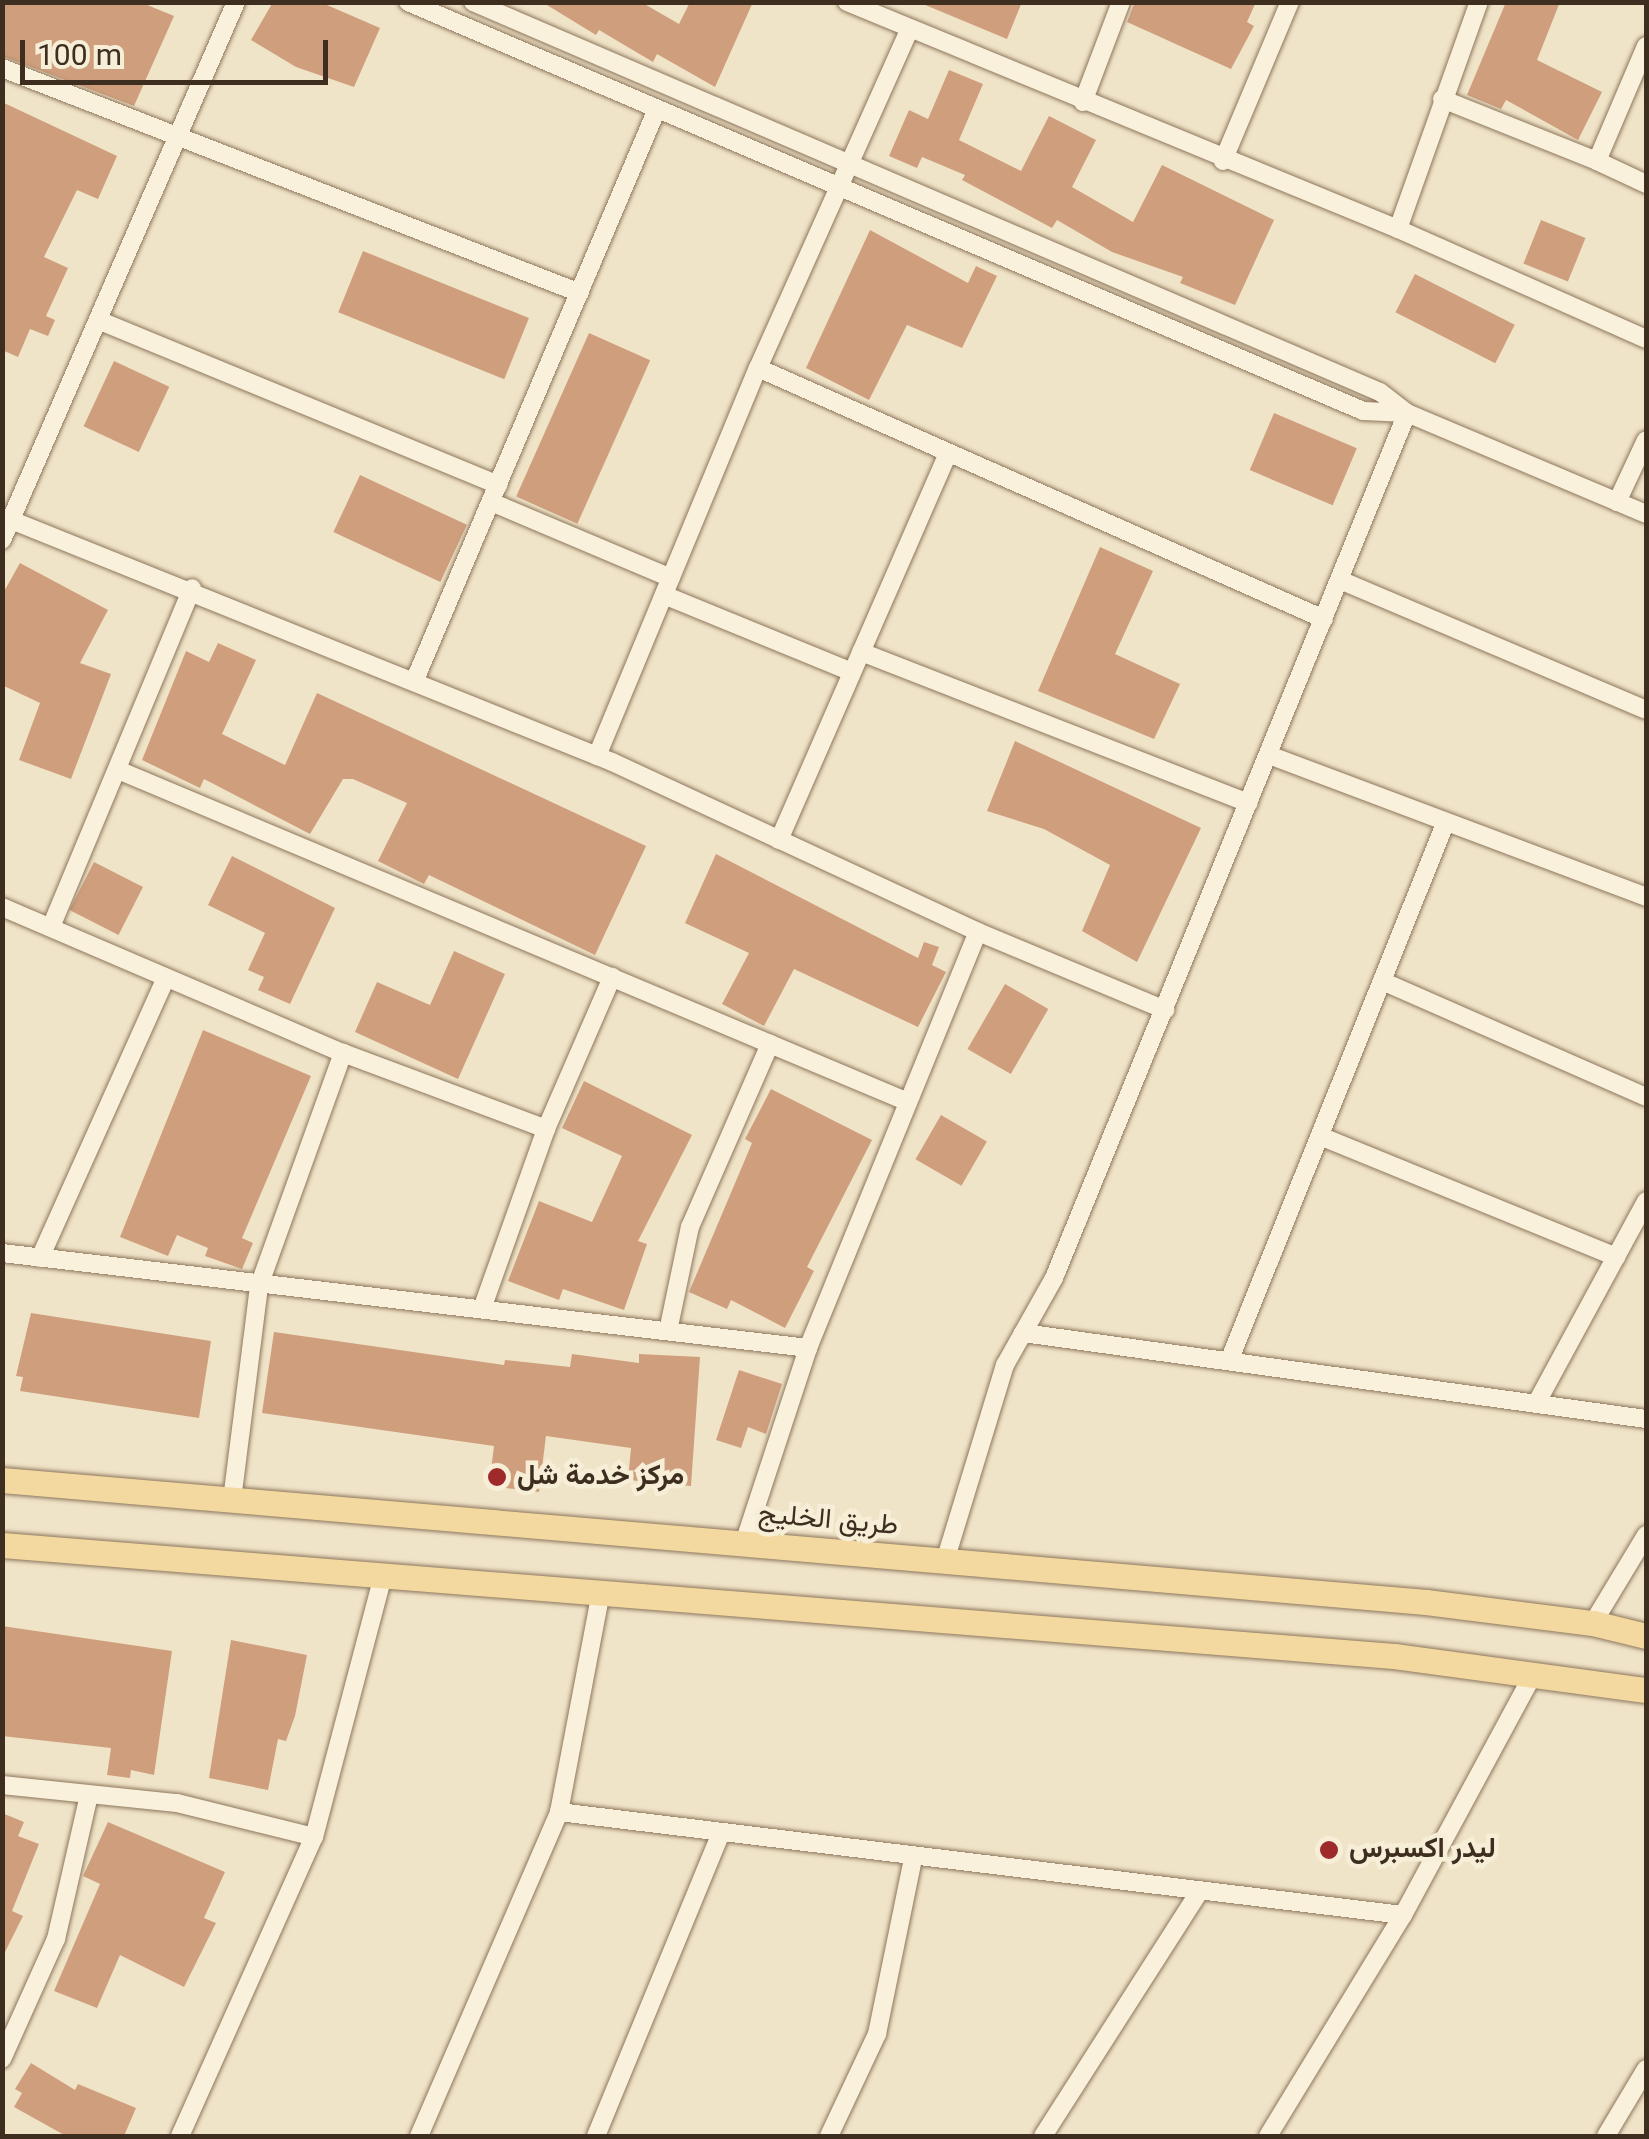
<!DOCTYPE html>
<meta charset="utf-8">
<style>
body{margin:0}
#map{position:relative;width:1649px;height:2139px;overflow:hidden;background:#f0e4c8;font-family:Georgia,Vazirmatn,serif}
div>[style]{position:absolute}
.building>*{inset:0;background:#cf9f7d;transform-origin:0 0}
.roads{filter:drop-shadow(0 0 2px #8d765c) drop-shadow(0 0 2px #8d765c)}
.street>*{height:18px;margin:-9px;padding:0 9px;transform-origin:9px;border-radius:9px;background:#faf1dc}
.primary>*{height:25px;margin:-12.5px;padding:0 12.5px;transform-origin:12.5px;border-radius:12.5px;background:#f3d9a0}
.dots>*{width:28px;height:28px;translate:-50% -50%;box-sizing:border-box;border:5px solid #f7eed8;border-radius:50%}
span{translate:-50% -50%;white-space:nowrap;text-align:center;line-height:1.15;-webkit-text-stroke:9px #f7eed8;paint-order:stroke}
.poi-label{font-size:28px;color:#3d2e20;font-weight:700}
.left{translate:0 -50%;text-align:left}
.street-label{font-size:28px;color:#3d2e20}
.frame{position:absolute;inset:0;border:5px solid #3d2e20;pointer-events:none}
.scale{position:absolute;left:20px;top:40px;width:308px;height:45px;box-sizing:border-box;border:5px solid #3d2e20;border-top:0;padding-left:12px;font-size:30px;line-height:35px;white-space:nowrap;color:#3d2e20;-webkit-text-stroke:8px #f7eed8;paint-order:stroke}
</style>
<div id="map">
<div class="building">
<i style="clip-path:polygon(2px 2px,140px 2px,174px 16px,134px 106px,2px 56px)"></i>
<i style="clip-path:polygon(273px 2px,320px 2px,380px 28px,354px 87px,296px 67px,251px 40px)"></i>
<i style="clip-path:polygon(542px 2px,641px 2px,679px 24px,690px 2px,753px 2px,715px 87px,657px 54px,653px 62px,599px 30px,596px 35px)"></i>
<i style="clip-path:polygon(918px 2px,1022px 2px,1007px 39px)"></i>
<i style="clip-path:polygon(1135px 2px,1256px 2px,1247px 22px,1254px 26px,1231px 69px,1127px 22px)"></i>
<i style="clip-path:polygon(1506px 2px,1560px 2px,1537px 60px,1602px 92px,1578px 140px,1506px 100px,1501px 109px,1467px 95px)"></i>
<i style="clip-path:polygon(949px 70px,983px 84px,959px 140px,1021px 171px,1049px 116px,1096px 140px,1072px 187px,1133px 222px,1162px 165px,1274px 220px,1235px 305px,1180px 283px,1183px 277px,1112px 252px,1057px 220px,1052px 228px,962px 180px,965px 175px,922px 157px,917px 168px,889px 156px,909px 110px,928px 119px)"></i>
<i style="clip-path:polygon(2px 102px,117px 156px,98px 199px,77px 190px,44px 257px,68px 268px,46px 316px,55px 320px,48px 336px,30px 329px,18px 357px,2px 350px)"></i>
<i style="left:1541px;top:220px;width:48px;height:47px;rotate:22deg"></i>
<i style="clip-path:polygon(870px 230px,968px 283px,976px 266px,997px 276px,962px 348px,907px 325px,869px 400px,806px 368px)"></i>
<i style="left:363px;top:251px;width:179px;height:66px;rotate:22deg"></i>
<i style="left:1415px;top:274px;width:112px;height:43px;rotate:27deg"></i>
<i style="left:589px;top:333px;width:67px;height:179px;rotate:24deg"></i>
<i style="left:114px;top:361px;width:61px;height:72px;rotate:25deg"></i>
<i style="left:1274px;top:413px;width:90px;height:62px;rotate:23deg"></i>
<i style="left:360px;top:475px;width:118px;height:63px;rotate:25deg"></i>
<i style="clip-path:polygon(1100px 547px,1153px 571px,1115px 654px,1180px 684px,1154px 739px,1038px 691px)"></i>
<i style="clip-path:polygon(20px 563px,108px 610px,80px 663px,111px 674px,71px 779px,19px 760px,40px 703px,2px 685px,2px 595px)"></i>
<i style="clip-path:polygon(218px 643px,256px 660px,222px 734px,285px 765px,317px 693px,646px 846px,595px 955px,429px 875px,424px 884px,378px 861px,407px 803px,353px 779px,343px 779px,310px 834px,204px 779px,200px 788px,142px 760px,186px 651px,209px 662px)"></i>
<i style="clip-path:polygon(1015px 741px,1201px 828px,1137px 962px,1082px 931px,1110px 865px,1044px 829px,987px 811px)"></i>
<i style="clip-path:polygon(716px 854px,918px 958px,924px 942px,939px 947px,932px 965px,946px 972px,918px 1027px,794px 969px,764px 1026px,722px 1004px,749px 953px,685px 923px)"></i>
<i style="clip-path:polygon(232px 856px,335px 908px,290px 1004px,258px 990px,264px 977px,248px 970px,265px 933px,208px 905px)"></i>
<i style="left:94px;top:862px;width:55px;height:54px;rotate:27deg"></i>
<i style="clip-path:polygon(454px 951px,505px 974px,458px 1079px,355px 1032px,377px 982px,430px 1005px)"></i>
<i style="left:1005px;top:984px;width:50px;height:75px;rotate:30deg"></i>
<i style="clip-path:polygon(203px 1030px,311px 1076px,242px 1238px,253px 1243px,242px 1269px,205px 1256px,208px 1248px,177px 1235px,168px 1256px,120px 1237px)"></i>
<i style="clip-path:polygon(584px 1081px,692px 1135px,638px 1241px,647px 1244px,624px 1310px,563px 1289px,559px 1300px,508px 1281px,539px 1201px,592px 1222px,622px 1156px,562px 1128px)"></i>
<i style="clip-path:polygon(771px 1089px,872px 1140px,807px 1267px,814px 1271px,785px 1328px,731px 1300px,727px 1309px,689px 1292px,752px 1143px,745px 1139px)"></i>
<i style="left:941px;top:1115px;width:53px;height:51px;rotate:30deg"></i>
<i style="clip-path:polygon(31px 1313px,211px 1341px,199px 1418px,20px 1391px,23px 1377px,16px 1376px)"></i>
<i style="clip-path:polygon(274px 1332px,504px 1365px,505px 1360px,570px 1367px,572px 1354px,639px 1363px,639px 1354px,700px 1357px,691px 1486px,628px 1480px,631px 1448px,546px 1436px,539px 1492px,489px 1486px,494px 1446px,262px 1413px)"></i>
<i style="clip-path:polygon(739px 1370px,782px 1384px,766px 1434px,748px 1427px,741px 1448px,716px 1440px)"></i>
<i style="clip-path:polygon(2px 1626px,172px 1651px,154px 1775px,131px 1770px,130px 1778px,107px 1775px,111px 1748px,2px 1736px)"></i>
<i style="clip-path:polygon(231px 1640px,307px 1655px,295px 1716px,286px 1741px,278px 1739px,268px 1790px,209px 1778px)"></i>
<i style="clip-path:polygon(2px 1813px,24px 1822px,18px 1836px,39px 1844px,12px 1911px,23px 1916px,2px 1958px)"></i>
<i style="clip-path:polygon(108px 1822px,225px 1872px,204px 1918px,216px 1923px,184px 1987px,120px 1955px,97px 2008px,54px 1991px,100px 1884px,83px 1876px)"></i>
<i style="clip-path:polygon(31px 2063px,75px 2090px,78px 2084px,136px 2108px,124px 2136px,66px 2136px,14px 2107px,22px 2093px,15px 2089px)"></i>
</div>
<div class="roads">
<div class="street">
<i style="left:408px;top:2px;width:1039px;rotate:23.18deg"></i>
<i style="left:1363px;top:411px;width:44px;rotate:2.6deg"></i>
<i style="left:473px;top:2px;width:987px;rotate:23.27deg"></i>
<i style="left:1380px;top:392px;width:34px;rotate:38deg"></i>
<i style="left:1407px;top:413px;width:259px;rotate:22.9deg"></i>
<i style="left:847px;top:2px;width:596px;rotate:22.39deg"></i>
<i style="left:1398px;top:229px;width:271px;rotate:23.9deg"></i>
<i style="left:1646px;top:46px;width:125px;rotate:113.1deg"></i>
<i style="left:1597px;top:161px;width:54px;rotate:25.1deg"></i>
<i style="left:2px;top:68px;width:620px;rotate:21.27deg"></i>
<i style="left:1442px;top:99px;width:167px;rotate:21.8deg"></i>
<i style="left:1083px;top:102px;width:107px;rotate:-69.2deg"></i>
<i style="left:1223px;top:161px;width:173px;rotate:-67.2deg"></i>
<i style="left:1398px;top:229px;width:241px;rotate:-70.4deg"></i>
<i style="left:98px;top:320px;width:433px;rotate:22.4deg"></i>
<i style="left:758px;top:368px;width:370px;rotate:-65.9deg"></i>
<i style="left:491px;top:502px;width:195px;rotate:22.9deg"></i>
<i style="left:1617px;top:502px;width:68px;rotate:-64.9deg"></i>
<i style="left:11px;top:520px;width:648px;rotate:21.93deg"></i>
<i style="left:612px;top:762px;width:404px;rotate:24.9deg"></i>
<i style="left:978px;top:932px;width:203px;rotate:22.6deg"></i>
<i style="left:2px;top:540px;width:587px;rotate:-66.49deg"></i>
<i style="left:1340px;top:580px;width:332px;rotate:23deg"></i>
<i style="left:664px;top:595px;width:203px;rotate:22.3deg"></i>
<i style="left:861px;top:652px;width:416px;rotate:21.3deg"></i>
<i style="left:414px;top:682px;width:622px;rotate:-67.02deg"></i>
<i style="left:1269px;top:755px;width:403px;rotate:20.6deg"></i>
<i style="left:597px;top:756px;width:420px;rotate:-67.5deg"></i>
<i style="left:758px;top:368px;width:619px;rotate:23.92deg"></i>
<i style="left:118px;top:770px;width:857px;rotate:22.79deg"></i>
<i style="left:779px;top:840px;width:422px;rotate:-66.4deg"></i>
<i style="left:2px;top:907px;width:371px;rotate:23.2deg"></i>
<i style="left:343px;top:1053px;width:217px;rotate:20.5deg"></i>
<i style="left:51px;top:927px;width:367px;rotate:-67.4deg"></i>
<i style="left:1382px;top:981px;width:288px;rotate:23.7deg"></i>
<i style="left:1320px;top:1136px;width:320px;rotate:22.2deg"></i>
<i style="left:2px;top:1253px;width:812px;rotate:6.72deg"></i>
<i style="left:40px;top:1258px;width:307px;rotate:-65.8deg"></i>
<i style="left:483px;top:1306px;width:188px;rotate:-70.4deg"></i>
<i style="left:546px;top:1129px;width:166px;rotate:-66.5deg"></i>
<i style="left:668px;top:1331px;width:106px;rotate:-78.1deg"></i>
<i style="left:690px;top:1227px;width:200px;rotate:-66.4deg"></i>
<i style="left:1023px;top:1333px;width:629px;rotate:7.86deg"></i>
<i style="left:1229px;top:1361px;width:579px;rotate:-68.09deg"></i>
<i style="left:1536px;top:1404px;width:231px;rotate:-61.5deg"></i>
<i style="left:232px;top:1500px;width:216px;rotate:-82.8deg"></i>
<i style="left:259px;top:1286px;width:248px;rotate:-70.2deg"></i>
<i style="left:744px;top:1543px;width:205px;rotate:-71.8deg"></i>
<i style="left:808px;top:1348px;width:449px;rotate:-67.8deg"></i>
<i style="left:945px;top:1561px;width:205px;rotate:-73deg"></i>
<i style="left:1005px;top:1365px;width:100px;rotate:-60.6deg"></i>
<i style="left:1054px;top:1278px;width:934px;rotate:-67.8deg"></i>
<i style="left:1593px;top:1623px;width:103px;rotate:-58.9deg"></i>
<i style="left:2px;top:1785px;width:176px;rotate:5.9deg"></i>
<i style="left:177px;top:1803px;width:141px;rotate:13.9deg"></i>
<i style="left:559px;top:1812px;width:850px;rotate:6.96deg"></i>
<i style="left:2px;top:2059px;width:132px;rotate:-65.8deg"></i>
<i style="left:56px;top:1939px;width:148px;rotate:-77.1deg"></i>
<i style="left:180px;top:2136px;width:328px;rotate:-65.9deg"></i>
<i style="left:314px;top:1837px;width:271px;rotate:-75.2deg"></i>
<i style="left:419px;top:2136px;width:353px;rotate:-66.6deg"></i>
<i style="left:559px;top:1812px;width:224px;rotate:-79.2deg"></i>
<i style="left:596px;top:2136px;width:323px;rotate:-67.6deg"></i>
<i style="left:829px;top:2136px;width:113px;rotate:-64.8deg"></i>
<i style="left:877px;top:2034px;width:179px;rotate:-78.4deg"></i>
<i style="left:1043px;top:2136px;width:290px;rotate:-57.4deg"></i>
<i style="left:1268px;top:2136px;width:259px;rotate:-58.6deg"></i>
<i style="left:1403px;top:1915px;width:275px;rotate:-61.6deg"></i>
<i style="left:1606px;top:2136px;width:78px;rotate:-59.2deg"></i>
</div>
<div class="primary">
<i style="left:2px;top:1480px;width:1429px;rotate:4.9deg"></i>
<i style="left:1426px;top:1602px;width:168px;rotate:7.2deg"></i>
<i style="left:1593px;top:1623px;width:55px;rotate:13.8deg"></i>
<i style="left:2px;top:1545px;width:1396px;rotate:4.56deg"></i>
<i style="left:1394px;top:1656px;width:254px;rotate:7.7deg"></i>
</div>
</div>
<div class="dots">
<i style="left:497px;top:1477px;background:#9e2a2b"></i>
<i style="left:1329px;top:1850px;background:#9e2a2b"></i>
</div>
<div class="poi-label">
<span class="left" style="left:517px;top:1477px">مركز خدمة شل</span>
<span class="left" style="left:1349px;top:1850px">ليدر اكسبرس</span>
</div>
<div class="street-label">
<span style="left:828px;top:1521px;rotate:5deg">طريق الخليج</span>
</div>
<div class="frame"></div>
<div class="scale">100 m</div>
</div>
